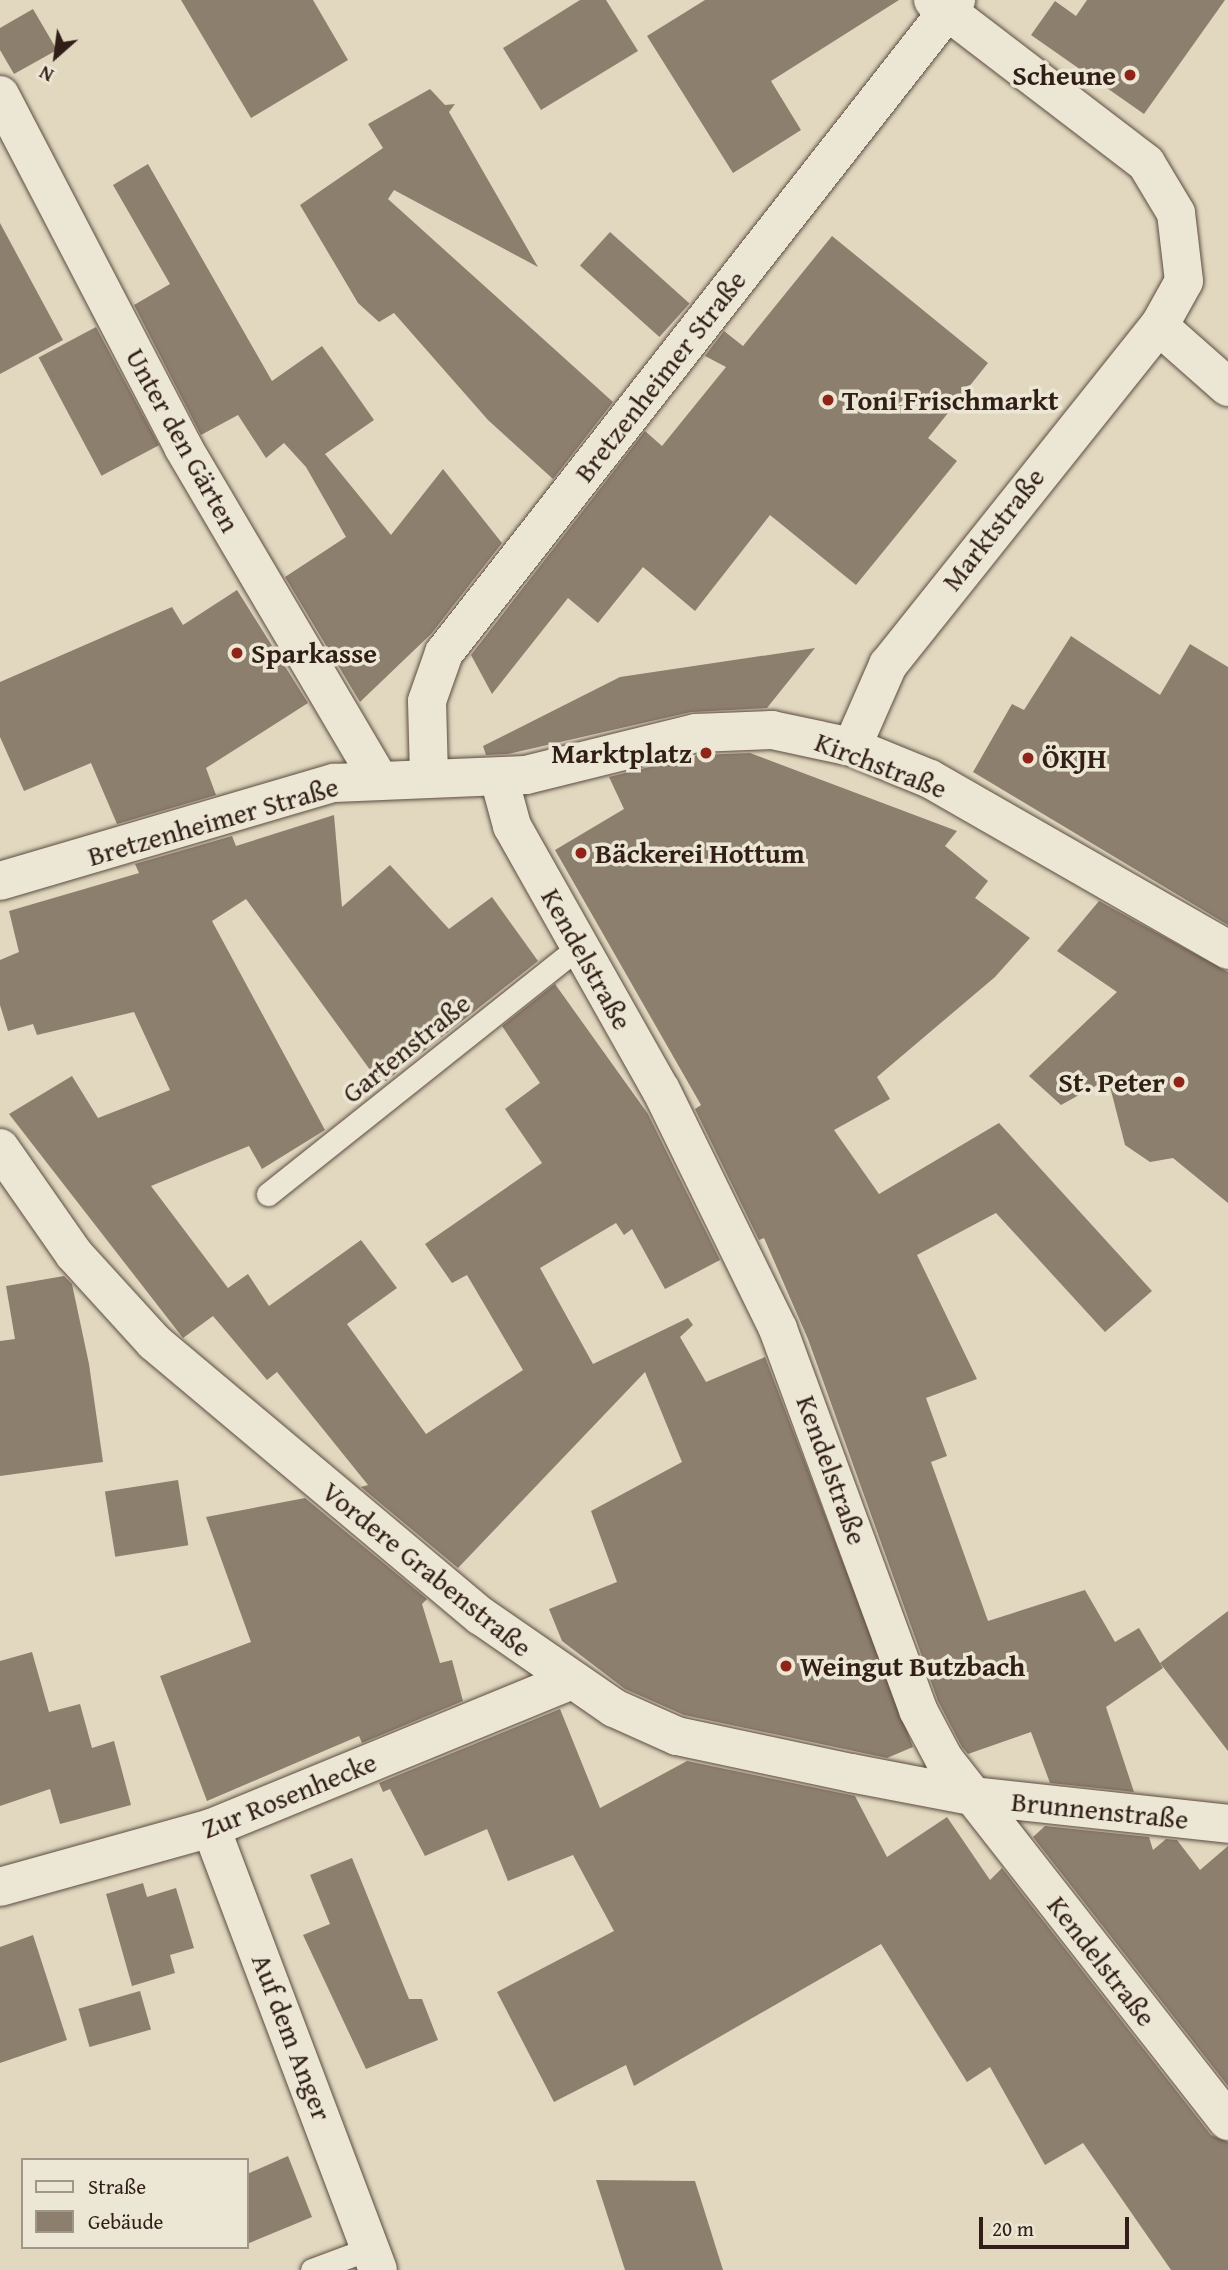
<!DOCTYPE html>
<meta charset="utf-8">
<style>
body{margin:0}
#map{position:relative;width:1228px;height:2270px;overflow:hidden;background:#e1d8bf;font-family:"Gentium Book Plus",serif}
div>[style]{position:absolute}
.building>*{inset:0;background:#8d7f6e;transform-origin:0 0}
.roads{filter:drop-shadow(0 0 2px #5d4c41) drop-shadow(0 0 2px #5d4c41)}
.lane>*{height:23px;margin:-11.5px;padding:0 11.5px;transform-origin:11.5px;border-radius:11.5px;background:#ece6d5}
.street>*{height:38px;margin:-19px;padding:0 19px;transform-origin:19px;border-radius:19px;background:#ece6d5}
.secondary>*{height:38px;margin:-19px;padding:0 19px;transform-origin:19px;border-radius:19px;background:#ece6d5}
.dots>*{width:19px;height:19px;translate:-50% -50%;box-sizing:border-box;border:4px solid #ece6d5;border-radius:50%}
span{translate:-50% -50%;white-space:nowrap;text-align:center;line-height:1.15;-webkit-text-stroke:7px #ece6d5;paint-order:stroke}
.poi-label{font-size:28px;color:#311e17;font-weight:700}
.right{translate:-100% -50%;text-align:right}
.left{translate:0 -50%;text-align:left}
.street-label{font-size:28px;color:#311e17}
.legend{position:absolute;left:21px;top:2158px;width:228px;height:91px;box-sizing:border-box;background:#ece6d5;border:2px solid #a19689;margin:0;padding:9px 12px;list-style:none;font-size:21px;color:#311e17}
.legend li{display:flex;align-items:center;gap:14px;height:35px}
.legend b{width:35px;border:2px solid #a19689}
.north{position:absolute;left:21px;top:21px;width:70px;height:70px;-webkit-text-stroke:5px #ece6d5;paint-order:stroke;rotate:208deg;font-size:19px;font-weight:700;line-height:28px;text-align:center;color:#311e17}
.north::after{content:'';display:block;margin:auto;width:24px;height:32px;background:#311e17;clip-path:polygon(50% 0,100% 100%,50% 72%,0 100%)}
.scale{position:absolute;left:979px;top:2217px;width:150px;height:32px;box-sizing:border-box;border:4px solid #311e17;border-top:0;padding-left:9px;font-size:21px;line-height:24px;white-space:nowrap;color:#311e17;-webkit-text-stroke:5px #ece6d5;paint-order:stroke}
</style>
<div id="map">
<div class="building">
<i style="clip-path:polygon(181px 0,313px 0,348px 60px,251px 118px)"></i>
<i style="clip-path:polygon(580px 0,606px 0,638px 51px,541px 110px,503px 48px)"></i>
<i style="clip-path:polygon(705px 0,899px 0,771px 81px,801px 130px,733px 173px,647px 36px)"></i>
<i style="clip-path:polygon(1087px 0,1225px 0,1144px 114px,1031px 35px,1055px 1px,1076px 16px)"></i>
<i style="clip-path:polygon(33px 9px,57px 50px,14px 74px,0 50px,0 28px)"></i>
<i style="clip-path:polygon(430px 89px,445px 105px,455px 104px,449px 112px,538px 267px,394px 190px,388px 199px,613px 402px,553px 479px,488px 420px,394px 313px,379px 322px,358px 303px,300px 205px,383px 148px,368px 124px)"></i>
<i style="clip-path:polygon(148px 164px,272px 381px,322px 346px,374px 420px,325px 454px,391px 535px,443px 469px,502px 543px,431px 634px,360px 702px,285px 577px,346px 537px,306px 467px,284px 443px,266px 458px,238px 415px,201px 435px,134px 305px,170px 284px,113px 185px)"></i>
<i style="clip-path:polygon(0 223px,63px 340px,0 374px)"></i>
<i style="left:610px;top:232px;width:107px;height:45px;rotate:42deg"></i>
<i style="clip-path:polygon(832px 236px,988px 363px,928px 438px,957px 461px,856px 585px,770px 515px,695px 611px,643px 567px,598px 623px,568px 598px,492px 694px,471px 655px,645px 431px,662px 446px,726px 367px,705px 356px,724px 331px,743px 346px)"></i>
<i style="left:96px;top:327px;width:134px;height:65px;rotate:62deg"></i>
<i style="clip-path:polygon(237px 590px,308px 703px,206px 768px,216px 795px,117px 824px,91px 763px,24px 791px,0 737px,0 682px,172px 607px,183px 625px)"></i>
<i style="clip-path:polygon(1071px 636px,1160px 695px,1190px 644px,1228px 667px,1228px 925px,973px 772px,1012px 704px,1024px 710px)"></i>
<i style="clip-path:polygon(815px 648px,767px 708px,691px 712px,508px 754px,486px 755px,483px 746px,620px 677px)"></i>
<i style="clip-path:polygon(750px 753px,957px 831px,945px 846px,988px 881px,975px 898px,1030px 938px,995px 977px,877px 1077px,890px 1099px,834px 1130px,879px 1194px,999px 1123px,1152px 1291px,1105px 1332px,996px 1213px,917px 1255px,977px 1379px,926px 1398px,947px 1456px,931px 1462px,988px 1621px,1085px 1590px,1115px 1642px,1139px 1628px,1160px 1663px,1228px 1611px,1228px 1751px,1160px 1663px,1163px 1668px,1106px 1707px,1134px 1792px,1050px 1783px,1031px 1732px,968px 1754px,962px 1747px,938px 1701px,808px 1339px,764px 1238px,759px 1240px,695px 1109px,701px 1105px,555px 850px,624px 809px,609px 777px,699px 755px)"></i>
<i style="clip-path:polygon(334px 815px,342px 907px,390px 865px,449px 929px,492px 897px,538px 961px,381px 1085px,246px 899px,212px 921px,325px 1130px,262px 1169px,249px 1146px,151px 1186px,228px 1288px,248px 1274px,269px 1306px,361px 1240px,397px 1288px,347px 1324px,426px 1434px,523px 1370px,467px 1275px,452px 1283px,425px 1244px,542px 1163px,505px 1109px,540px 1083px,502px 1026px,555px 984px,648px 1114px,720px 1260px,665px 1289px,632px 1229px,624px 1235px,616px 1223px,540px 1268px,593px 1364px,688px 1318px,693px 1325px,680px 1337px,706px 1382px,765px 1357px,913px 1747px,887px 1758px,684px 1715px,625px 1689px,562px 1641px,549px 1609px,617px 1582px,591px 1511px,682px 1462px,645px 1372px,458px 1568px,361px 1487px,368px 1485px,277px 1372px,267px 1380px,213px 1316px,183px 1338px,9px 1114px,72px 1076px,98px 1118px,170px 1090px,134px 1012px,37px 1035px,33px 1024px,8px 1031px,0 1005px,0 960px,19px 952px,9px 911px,139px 873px,135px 864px,232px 836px,236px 846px)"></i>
<i style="clip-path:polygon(1099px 901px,1228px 972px,1228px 1203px,1173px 1158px,1150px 1162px,1125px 1145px,1108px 1079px,1061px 1105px,1029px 1076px,1117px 992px,1057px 951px)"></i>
<i style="clip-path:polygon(64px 1276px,72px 1284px,89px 1364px,103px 1462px,0 1476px,0 1341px,15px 1339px,6px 1286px)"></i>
<i style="left:178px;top:1480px;width:66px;height:74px;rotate:81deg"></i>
<i style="clip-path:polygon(305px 1498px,427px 1599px,422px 1604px,440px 1663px,452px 1660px,463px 1701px,362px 1743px,359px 1736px,207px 1801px,160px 1676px,251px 1642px,206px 1517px)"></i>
<i style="clip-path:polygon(32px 1652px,49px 1712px,80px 1704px,92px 1748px,114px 1741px,131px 1805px,60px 1824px,50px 1789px,0 1806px,0 1661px)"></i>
<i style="clip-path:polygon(560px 1709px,600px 1808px,687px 1761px,855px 1796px,887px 1857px,947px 1817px,990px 1880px,1002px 1868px,1211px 2135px,1228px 2142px,1228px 2270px,1171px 2270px,1083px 2143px,1045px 2165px,990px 2067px,967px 2082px,881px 1944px,634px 2086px,626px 2065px,554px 2102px,497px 1992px,614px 1931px,573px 1855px,508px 1881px,487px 1829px,425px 1856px,390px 1789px,383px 1792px,379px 1783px)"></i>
<i style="clip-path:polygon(1045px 1826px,1149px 1837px,1153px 1850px,1166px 1839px,1177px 1840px,1200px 1870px,1228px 1846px,1228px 2086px,1033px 1837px)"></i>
<i style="clip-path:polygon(352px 1858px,409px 1999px,422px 1999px,438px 2040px,366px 2069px,303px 1935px,330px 1924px,310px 1875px)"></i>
<i style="clip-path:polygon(143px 1883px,147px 1897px,176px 1888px,194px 1948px,170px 1955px,175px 1973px,132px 1986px,106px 1894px)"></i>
<i style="clip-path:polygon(33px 1935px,67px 2040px,0 2063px,0 1947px)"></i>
<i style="left:140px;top:1991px;width:40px;height:64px;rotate:74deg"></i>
<i style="clip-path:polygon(288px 2156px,312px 2217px,247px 2244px,247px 2174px)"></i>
<i style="clip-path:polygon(596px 2180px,695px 2181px,723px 2270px,625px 2270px)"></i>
</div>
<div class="roads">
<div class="lane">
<i style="left:268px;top:1194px;width:399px;rotate:-38.5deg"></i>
<i style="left:312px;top:2270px;width:63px;rotate:-20.4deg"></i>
</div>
<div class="street">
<i style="left:0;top:95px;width:397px;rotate:62.5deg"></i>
<i style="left:183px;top:447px;width:384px;rotate:59.5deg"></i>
<i style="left:1159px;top:326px;width:92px;rotate:41.5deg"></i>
<i style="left:852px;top:747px;width:90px;rotate:-66.3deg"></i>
<i style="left:888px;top:665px;width:434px;rotate:-51.4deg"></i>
<i style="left:1159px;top:326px;width:51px;rotate:-60.9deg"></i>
<i style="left:1184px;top:281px;width:68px;rotate:-96.7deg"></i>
<i style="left:1176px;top:213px;width:58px;rotate:-121deg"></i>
<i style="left:1146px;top:163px;width:268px;rotate:-142.6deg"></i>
<i style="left:429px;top:777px;width:76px;rotate:-91.5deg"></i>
<i style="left:427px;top:701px;width:51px;rotate:-70.5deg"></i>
<i style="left:444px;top:653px;width:830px;rotate:-51.9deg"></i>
<i style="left:499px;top:778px;width:50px;rotate:74.8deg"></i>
<i style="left:512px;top:826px;width:303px;rotate:60.6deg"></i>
<i style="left:661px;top:1090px;width:266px;rotate:63.9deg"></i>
<i style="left:778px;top:1329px;width:406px;rotate:69.8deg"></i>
<i style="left:918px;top:1710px;width:55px;rotate:62deg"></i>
<i style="left:944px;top:1759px;width:460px;rotate:51.9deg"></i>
<i style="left:0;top:1148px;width:129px;rotate:55.1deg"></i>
<i style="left:74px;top:1254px;width:119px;rotate:47.7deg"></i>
<i style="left:154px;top:1342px;width:427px;rotate:40deg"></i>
<i style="left:481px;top:1616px;width:162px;rotate:34.7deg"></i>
<i style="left:614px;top:1708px;width:69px;rotate:24deg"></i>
<i style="left:677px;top:1736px;width:178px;rotate:12deg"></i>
<i style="left:851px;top:1773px;width:123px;rotate:10.8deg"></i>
<i style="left:972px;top:1796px;width:258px;rotate:6.2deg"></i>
<i style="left:211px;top:1828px;width:472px;rotate:69.3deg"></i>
<i style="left:0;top:1887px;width:219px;rotate:-15.6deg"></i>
<i style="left:211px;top:1828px;width:388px;rotate:-22.3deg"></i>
</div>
<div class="secondary">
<i style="left:0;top:881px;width:348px;rotate:-16.4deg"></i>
<i style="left:334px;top:783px;width:192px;rotate:-2.4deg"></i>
<i style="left:526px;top:775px;width:175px;rotate:-13.9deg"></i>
<i style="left:696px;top:733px;width:76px;rotate:-2.3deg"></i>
<i style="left:772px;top:730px;width:82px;rotate:12deg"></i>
<i style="left:852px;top:747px;width:84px;rotate:22.3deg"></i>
<i style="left:930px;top:779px;width:344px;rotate:29.8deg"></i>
</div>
</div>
<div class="dots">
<i style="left:1130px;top:75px;background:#8f2418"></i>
<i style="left:828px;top:400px;background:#8f2418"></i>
<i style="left:237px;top:653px;background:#8f2418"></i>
<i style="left:706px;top:753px;background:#8f2418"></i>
<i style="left:1028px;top:758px;background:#8f2418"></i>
<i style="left:581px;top:853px;background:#8f2418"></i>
<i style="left:1179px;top:1082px;background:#8f2418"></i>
<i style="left:786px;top:1666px;background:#8f2418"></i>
</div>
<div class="poi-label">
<span class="right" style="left:1116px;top:75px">Scheune</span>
<span class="left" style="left:842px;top:400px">Toni Frischmarkt</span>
<span class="left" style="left:251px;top:653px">Sparkasse</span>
<span class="right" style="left:692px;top:753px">Marktplatz</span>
<span class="left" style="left:1042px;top:758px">ÖKJH</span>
<span class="left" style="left:595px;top:853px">Bäckerei Hottum</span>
<span class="right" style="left:1165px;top:1082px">St. Peter</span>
<span class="left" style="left:800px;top:1666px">Weingut Butzbach</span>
</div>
<div class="street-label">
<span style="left:660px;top:376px;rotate:-52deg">Bretzenheimer Straße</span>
<span style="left:183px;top:440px;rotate:61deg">Unter den Gärten</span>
<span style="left:993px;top:529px;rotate:-52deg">Marktstraße</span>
<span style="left:881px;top:765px;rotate:21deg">Kirchstraße</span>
<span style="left:213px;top:821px;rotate:-16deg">Bretzenheimer Straße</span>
<span style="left:587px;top:959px;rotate:61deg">Kendelstraße</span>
<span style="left:406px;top:1048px;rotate:-39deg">Gartenstraße</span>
<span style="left:832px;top:1470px;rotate:70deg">Kendelstraße</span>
<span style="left:427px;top:1569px;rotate:39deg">Vordere Grabenstraße</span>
<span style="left:289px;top:1795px;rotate:-22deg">Zur Rosenhecke</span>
<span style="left:1100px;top:1810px;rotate:6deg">Brunnenstraße</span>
<span style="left:1102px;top:1961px;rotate:52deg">Kendelstraße</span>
<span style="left:292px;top:2037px;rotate:69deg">Auf dem Anger</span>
</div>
<ul class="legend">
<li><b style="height:9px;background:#ece6d5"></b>Straße</li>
<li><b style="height:19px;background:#8d7f6e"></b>Gebäude</li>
</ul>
<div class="north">N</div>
<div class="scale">20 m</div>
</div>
